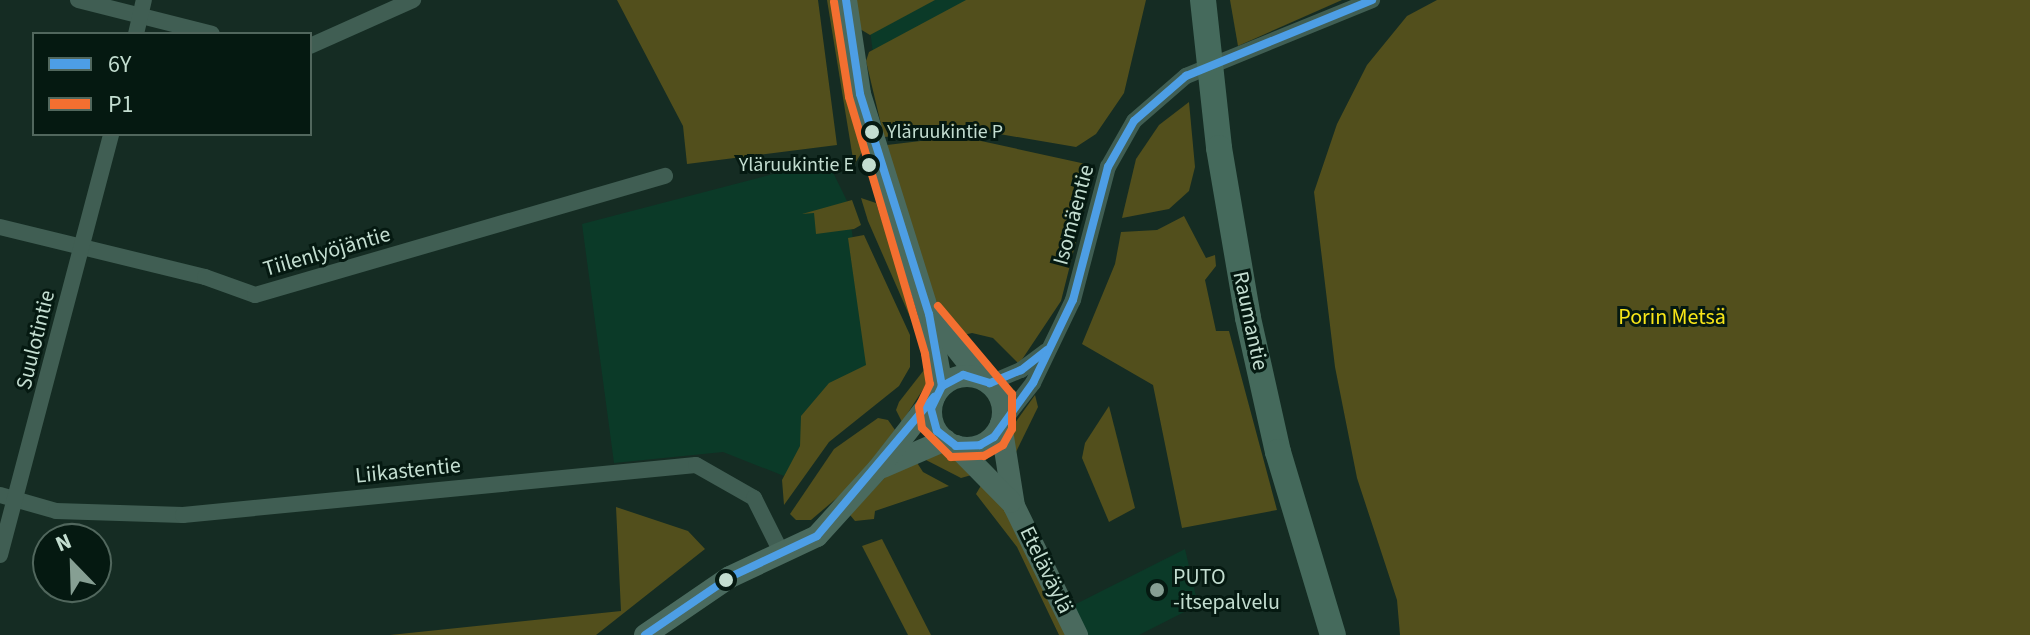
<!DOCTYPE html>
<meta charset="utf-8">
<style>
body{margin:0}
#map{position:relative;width:2030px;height:635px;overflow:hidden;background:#152c23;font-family:"Source Sans 3",sans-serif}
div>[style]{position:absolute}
.built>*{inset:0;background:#0b3a28}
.green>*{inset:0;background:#524f1c}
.minor>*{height:16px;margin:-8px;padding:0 8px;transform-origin:8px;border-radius:8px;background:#405e53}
.secondary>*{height:22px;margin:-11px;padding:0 11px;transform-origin:11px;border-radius:11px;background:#4a6a5e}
.secondary>.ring{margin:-11px;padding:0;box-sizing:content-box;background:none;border:22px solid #4a6a5e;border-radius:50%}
.trunk>*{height:26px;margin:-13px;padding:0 13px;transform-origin:13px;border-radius:13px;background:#456a5c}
.bus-1>*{height:8px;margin:-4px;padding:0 4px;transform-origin:4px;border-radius:4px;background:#4d9ee5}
.bus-2>*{height:8px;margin:-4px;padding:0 4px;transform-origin:4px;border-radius:4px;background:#f46f30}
.dots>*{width:22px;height:22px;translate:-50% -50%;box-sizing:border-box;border:4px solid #051911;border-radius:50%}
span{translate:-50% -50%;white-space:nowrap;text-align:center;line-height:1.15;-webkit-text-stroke:6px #051911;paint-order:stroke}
.bus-label{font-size:20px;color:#c3ddd0}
.left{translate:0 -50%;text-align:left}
.right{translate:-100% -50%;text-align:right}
.street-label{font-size:22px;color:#c3ddd0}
.park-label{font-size:22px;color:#f8e618}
.poi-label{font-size:22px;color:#c3ddd0}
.legend{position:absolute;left:32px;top:32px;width:280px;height:104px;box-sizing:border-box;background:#051911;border:2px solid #51675d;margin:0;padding:10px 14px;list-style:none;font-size:24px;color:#c3ddd0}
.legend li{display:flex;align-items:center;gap:16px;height:40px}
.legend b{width:40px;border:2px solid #51675d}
.north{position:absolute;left:32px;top:523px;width:80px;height:80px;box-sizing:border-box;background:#051911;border:2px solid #51675d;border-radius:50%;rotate:337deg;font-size:22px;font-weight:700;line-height:32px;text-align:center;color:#c3ddd0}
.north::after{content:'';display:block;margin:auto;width:28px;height:36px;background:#869f93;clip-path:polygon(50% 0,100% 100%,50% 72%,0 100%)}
</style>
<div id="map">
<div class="built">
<i style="clip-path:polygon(866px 0,974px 0,873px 53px)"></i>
<i style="clip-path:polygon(827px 160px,848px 203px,870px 364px,784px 476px,723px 452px,614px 463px,582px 224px)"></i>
<i style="clip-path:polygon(1185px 549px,1198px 605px,1139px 635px,1088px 635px,1074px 605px)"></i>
</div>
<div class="green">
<i style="clip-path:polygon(617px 0,818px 0,837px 145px,687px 164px,683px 126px)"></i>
<i style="clip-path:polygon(827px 0,835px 0,862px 152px,854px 165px)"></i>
<i style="clip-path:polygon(856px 0,935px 0,870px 35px,860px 29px)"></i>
<i style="clip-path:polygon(966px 0,1146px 0,1124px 93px,1096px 134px,1076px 147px,976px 130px,884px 137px,866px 61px,869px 52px)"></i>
<i style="clip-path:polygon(1230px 0,1342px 0,1238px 46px)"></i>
<i style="clip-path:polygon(1437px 0,2030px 0,2030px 635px,1400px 635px,1397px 600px,1357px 478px,1335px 367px,1314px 192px,1337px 124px,1367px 65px,1407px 16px)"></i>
<i style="clip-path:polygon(1189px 102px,1195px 167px,1189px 191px,1169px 209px,1122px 218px,1136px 159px,1159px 125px)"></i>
<i style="clip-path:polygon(937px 139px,972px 139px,1095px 166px,1061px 301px,1019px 364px,993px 338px,972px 333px,955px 337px,927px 284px,887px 145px)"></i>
<i style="clip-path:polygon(861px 198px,876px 203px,924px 349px,868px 221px)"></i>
<i style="clip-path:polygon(852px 200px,861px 225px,854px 229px,816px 234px,814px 213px,802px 214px)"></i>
<i style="clip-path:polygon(1184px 216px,1206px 258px,1215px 255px,1216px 266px,1205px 280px,1216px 331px,1229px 331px,1277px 510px,1182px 528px,1153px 385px,1082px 344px,1115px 264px,1121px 232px,1157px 230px)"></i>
<i style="clip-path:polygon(864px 235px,910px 335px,910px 367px,899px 386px,829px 442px,784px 505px,782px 480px,800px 446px,801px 416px,829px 383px,866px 365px,848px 238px)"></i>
<i style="clip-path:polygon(931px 361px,929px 380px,902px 422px,896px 410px,899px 402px)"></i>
<i style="clip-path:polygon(1035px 395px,1038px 407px,1015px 454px,1010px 430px)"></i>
<i style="clip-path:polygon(1109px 406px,1135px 508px,1109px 522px,1082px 458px,1085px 443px)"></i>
<i style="clip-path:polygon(878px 418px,888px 420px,895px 430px,852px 485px,811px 520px,796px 520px,790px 514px,834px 449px)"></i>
<i style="clip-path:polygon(937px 452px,952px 456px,975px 474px,961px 478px,926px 460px)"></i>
<i style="clip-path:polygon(914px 458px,923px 472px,949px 486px,875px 511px,874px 519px,855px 521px,850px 515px,889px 473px)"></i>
<i style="clip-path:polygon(983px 482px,1004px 507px,1067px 635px,1059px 635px,1017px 547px,976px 494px)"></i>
<i style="clip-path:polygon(616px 507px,688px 531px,705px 549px,596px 635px,390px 635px,621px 611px)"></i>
<i style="clip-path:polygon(882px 539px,931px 635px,908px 635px,862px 546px)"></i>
</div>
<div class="minor">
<i style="left:78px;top:0;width:138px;rotate:14.2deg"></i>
<i style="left:136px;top:34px;width:35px;rotate:-77deg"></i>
<i style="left:310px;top:46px;width:113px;rotate:-24.1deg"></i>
<i style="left:0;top:227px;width:211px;rotate:13.7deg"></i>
<i style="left:205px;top:277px;width:53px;rotate:19.8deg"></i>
<i style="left:255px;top:295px;width:427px;rotate:-16.2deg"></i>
<i style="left:990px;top:383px;width:34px;rotate:-23deg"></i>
<i style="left:1021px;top:370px;width:31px;rotate:-37deg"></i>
<i style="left:1001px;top:424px;width:52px;rotate:-52deg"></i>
<i style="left:1033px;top:383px;width:92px;rotate:-64.3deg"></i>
<i style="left:1073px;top:300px;width:138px;rotate:-75.3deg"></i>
<i style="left:1108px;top:167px;width:53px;rotate:-60.5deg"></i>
<i style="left:1134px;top:121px;width:69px;rotate:-40.9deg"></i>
<i style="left:1186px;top:76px;width:201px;rotate:-22.2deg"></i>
<i style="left:0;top:495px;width:58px;rotate:15.9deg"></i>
<i style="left:56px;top:511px;width:127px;rotate:1.8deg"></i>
<i style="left:183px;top:515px;width:515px;rotate:-5.57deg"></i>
<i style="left:696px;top:465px;width:67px;rotate:29.6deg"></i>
<i style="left:754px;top:498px;width:60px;rotate:63.4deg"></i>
<i style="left:0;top:555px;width:435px;rotate:-75.2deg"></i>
</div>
<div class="secondary">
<i style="left:846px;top:0;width:95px;rotate:81.5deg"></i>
<i style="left:860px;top:94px;width:231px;rotate:72.6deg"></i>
<i style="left:929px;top:314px;width:73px;rotate:79.8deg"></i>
<i style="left:933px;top:319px;width:75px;rotate:51.5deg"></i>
<i class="ring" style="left:931px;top:376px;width:50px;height:50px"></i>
<i style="left:1001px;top:424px;width:83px;rotate:81deg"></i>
<i style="left:1014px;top:506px;width:144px;rotate:64deg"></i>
<i style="left:956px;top:446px;width:78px;rotate:45.5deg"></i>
<i style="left:883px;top:467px;width:68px;rotate:-23.5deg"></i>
<i style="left:645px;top:635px;width:103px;rotate:-34.3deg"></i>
<i style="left:730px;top:577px;width:96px;rotate:-25.2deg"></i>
<i style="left:817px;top:536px;width:91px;rotate:-47.7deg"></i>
<i style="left:878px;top:469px;width:91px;rotate:-52.1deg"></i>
</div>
<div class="trunk">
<i style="left:1203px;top:0;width:149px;rotate:83.8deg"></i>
<i style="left:1219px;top:148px;width:172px;rotate:80.3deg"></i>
<i style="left:1248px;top:318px;width:137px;rotate:77.4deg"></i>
<i style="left:1278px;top:452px;width:191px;rotate:73.3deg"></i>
</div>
<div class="bus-1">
<i style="left:846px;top:0;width:95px;rotate:81.5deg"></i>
<i style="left:860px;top:94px;width:231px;rotate:72.6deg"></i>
<i style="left:929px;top:314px;width:73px;rotate:79.8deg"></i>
<i style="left:1047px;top:350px;width:33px;rotate:142deg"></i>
<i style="left:1021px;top:370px;width:34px;rotate:157deg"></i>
<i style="left:990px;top:383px;width:28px;rotate:-163deg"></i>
<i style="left:963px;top:375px;width:24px;rotate:152deg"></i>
<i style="left:942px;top:386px;width:25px;rotate:116deg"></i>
<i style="left:931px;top:409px;width:23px;rotate:75deg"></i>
<i style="left:937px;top:431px;width:24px;rotate:38deg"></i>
<i style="left:956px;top:446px;width:24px;rotate:-2deg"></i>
<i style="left:980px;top:445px;width:16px;rotate:-30deg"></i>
<i style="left:994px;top:437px;width:67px;rotate:-54.2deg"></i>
<i style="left:1033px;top:383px;width:92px;rotate:-64.3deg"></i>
<i style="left:1073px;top:300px;width:138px;rotate:-75.3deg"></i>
<i style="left:1108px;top:167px;width:53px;rotate:-60.5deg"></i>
<i style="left:1134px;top:121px;width:69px;rotate:-40.9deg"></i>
<i style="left:1186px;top:76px;width:201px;rotate:-22.2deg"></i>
<i style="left:645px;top:635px;width:103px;rotate:-34.3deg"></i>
<i style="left:730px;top:577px;width:96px;rotate:-25.2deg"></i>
<i style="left:817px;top:536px;width:182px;rotate:-49.9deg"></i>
</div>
<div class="bus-2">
<i style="left:834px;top:2px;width:96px;rotate:81deg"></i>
<i style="left:849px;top:97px;width:268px;rotate:73.5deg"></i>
<i style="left:925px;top:354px;width:30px;rotate:81deg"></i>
<i style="left:930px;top:384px;width:25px;rotate:116deg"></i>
<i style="left:919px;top:407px;width:21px;rotate:82deg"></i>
<i style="left:922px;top:428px;width:41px;rotate:45deg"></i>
<i style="left:951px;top:457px;width:33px;rotate:-2deg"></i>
<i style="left:984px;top:456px;width:22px;rotate:-30deg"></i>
<i style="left:1003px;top:445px;width:18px;rotate:-61deg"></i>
<i style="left:1012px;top:429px;width:35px;rotate:-90deg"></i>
<i style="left:1012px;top:394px;width:115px;rotate:-130.1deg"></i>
</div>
<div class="dots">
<i style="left:872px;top:132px;background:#c3ddd0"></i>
<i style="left:869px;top:165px;background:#c3ddd0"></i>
<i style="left:726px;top:580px;background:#c3ddd0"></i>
<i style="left:1157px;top:590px;background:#869f93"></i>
</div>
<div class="bus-label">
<span class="left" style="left:887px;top:132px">Yläruukintie P</span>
<span class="right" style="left:854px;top:165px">Yläruukintie E</span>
</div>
<div class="street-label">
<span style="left:1074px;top:215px;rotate:-75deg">Isomäentie</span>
<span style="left:327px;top:252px;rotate:-16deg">Tiilenlyöjäntie</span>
<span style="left:1250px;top:321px;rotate:78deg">Raumantie</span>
<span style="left:36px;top:340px;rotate:-76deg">Suulotintie</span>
<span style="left:408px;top:471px;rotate:-6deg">Liikastentie</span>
<span style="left:1046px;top:570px;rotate:64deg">Eteläväylä</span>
</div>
<div class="park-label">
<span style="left:1672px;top:318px">Porin Metsä</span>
</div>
<div class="poi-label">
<span class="left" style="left:1173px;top:590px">PUTO<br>-itsepalvelu</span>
</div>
<ul class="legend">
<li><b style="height:10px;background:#4d9ee5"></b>6Y</li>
<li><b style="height:10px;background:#f46f30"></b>P1</li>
</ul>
<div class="north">N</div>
</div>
